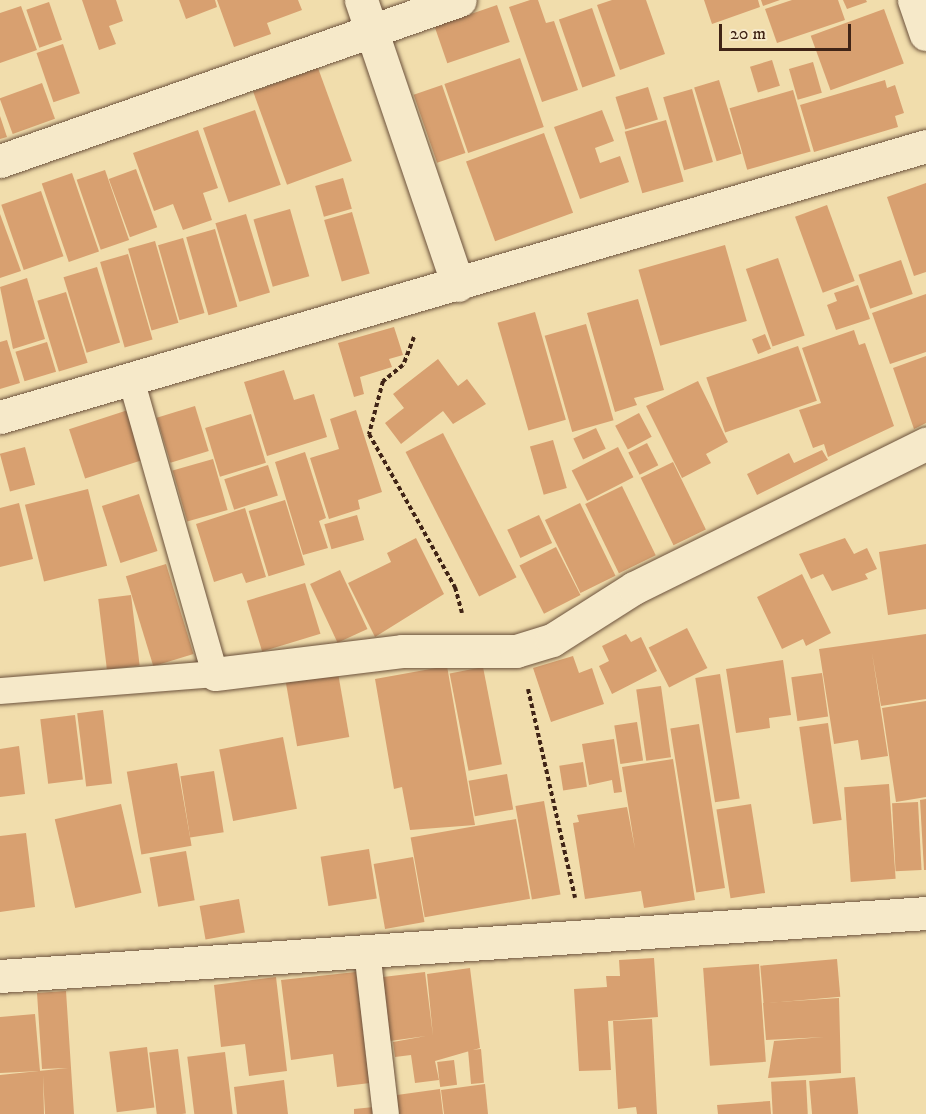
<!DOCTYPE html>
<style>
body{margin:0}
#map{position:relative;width:926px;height:1114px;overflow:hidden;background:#f1ddac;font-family:"IM FELL DW Pica",serif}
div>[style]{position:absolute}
.building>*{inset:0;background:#d8a070;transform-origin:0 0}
.path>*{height:4px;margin-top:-2px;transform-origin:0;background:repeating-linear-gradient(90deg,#402416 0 4.5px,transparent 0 7.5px)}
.roads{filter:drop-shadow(0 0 2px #6c523c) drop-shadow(0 0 2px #6c523c)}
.lane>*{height:26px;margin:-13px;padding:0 13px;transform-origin:13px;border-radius:13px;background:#f6e9c9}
.street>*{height:33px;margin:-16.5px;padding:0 16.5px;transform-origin:16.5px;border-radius:16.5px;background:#f6e9c9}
span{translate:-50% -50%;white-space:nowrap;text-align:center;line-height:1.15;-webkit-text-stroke:4.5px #f6e9c9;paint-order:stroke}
.scale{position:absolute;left:719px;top:24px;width:132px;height:27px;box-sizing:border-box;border:3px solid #402416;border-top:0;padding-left:8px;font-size:18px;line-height:21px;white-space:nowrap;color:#402416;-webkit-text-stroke:4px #f6e9c9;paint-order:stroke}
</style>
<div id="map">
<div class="building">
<i style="clip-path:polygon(82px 0,116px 0,123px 21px,109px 26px,116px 44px,99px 50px)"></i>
<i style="clip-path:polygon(179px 0,215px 0,217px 7px,186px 19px)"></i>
<i style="clip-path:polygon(217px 0,298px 0,302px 10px,267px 23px,271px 34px,234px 47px)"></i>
<i style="clip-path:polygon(530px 0,538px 0,546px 23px,554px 21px,578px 90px,542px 102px,509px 7px)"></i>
<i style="clip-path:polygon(612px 0,646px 0,665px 54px,620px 70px,597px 5px)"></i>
<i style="clip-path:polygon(704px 0,758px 0,760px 7px,712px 24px)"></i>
<i style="clip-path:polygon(761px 0,780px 0,763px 6px)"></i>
<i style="clip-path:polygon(792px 0,838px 0,845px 20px,777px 43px,765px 9px)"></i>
<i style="clip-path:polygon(843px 0,866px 0,867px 2px,847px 9px)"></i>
<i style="left:49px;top:2px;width:40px;height:24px;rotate:71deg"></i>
<i style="left:497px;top:5px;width:39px;height:66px;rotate:71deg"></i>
<i style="clip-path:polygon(21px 6px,37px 50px,0 63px,0 13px)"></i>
<i style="left:592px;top:8px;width:72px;height:35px;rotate:71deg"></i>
<i style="left:884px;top:9px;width:58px;height:78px;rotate:70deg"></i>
<i style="left:63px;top:44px;width:52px;height:28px;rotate:71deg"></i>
<i style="left:520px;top:58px;width:73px;height:80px;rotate:71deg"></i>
<i style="left:772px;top:60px;width:27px;height:23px;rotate:73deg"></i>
<i style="left:813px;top:62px;width:32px;height:25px;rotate:74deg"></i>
<i style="left:318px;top:68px;width:99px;height:69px;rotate:70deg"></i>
<i style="left:719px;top:80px;width:77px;height:26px;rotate:73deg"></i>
<i style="clip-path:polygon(885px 80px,887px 88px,895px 85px,904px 113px,895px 116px,898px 127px,814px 152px,800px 105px)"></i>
<i style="left:42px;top:83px;width:38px;height:45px;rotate:70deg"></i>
<i style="left:442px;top:85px;width:72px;height:30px;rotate:71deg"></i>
<i style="left:648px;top:87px;width:34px;height:34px;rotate:73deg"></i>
<i style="left:692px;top:89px;width:76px;height:30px;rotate:74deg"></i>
<i style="left:793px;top:90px;width:64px;height:66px;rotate:74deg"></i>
<i style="left:255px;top:110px;width:79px;height:55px;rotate:71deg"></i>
<i style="clip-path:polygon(602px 110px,614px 141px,595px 148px,600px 163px,620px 156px,629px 182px,580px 199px,554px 127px)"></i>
<i style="clip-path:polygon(0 116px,7px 137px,0 139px)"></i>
<i style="left:666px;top:120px;width:64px;height:43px;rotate:74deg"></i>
<i style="clip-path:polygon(198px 130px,218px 188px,203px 193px,212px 220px,183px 230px,173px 204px,154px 211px,133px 153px)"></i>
<i style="left:544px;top:133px;width:85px;height:83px;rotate:70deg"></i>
<i style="left:136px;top:169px;width:62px;height:29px;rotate:70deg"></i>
<i style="left:105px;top:170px;width:74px;height:30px;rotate:71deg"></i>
<i style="left:72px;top:173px;width:83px;height:32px;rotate:71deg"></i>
<i style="left:343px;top:178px;width:32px;height:29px;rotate:74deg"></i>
<i style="clip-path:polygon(926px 183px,926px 272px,914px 276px,887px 197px)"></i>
<i style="left:41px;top:191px;width:69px;height:42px;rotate:71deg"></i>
<i style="left:827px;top:205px;width:81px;height:34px;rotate:70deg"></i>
<i style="left:290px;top:209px;width:70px;height:38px;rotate:74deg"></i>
<i style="left:352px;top:212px;width:64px;height:29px;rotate:74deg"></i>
<i style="clip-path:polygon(0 214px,21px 271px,0 278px)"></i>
<i style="left:246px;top:214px;width:82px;height:32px;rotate:73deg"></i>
<i style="left:215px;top:229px;width:81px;height:30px;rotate:74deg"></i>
<i style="left:183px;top:238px;width:78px;height:26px;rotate:74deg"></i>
<i style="left:155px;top:241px;width:85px;height:28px;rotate:74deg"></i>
<i style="left:725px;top:245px;width:79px;height:90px;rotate:74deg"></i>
<i style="left:128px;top:254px;width:89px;height:29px;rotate:74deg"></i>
<i style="left:778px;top:258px;width:82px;height:34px;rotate:71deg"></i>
<i style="left:901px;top:260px;width:36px;height:45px;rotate:71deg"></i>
<i style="left:97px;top:267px;width:79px;height:35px;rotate:73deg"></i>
<i style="clip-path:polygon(27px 278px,45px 339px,13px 349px,0 287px)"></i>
<i style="clip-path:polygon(858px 285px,870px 319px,836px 330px,827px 305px,837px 301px,834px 293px)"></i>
<i style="left:66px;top:292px;width:74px;height:30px;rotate:73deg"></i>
<i style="clip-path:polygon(926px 294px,926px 352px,890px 364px,872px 313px)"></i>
<i style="clip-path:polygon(638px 299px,664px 390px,634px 398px,637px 405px,615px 412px,587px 313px)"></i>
<i style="left:535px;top:312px;width:112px;height:39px;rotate:74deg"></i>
<i style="left:586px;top:324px;width:100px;height:43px;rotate:74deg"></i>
<i style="clip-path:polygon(394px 327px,403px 355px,389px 359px,392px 367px,360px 377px,364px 394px,354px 397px,338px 343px)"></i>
<i style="clip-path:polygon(854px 330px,859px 345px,865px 343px,894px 426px,828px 457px,824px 444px,813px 448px,799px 410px,821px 403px,802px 348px)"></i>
<i style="left:765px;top:334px;width:16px;height:14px;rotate:68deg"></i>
<i style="clip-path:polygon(7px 340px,20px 383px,0 389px,0 342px)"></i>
<i style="left:47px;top:342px;width:31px;height:33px;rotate:73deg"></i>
<i style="left:798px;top:346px;width:58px;height:97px;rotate:71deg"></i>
<i style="clip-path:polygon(926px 356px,926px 423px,914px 429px,893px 368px)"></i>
<i style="clip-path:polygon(438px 359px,458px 386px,467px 379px,486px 404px,453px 424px,443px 411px,401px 444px,385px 423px,404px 408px,393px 394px)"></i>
<i style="clip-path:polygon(284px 370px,294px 400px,314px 394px,327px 437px,267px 456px,244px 382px)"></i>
<i style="clip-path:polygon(698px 381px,728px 442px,706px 454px,711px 463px,682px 478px,646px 406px)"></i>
<i style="left:195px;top:406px;width:47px;height:40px;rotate:73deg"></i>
<i style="left:128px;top:410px;width:52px;height:62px;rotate:72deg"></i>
<i style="clip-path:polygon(356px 410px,382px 492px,358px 500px,360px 509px,329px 519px,310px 458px,339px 449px,330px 419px)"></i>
<i style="left:639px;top:413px;width:27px;height:27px;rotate:62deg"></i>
<i style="left:251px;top:414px;width:51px;height:48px;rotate:73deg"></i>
<i style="left:596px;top:428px;width:23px;height:25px;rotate:65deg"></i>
<i style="left:443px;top:433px;width:162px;height:42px;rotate:63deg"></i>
<i style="left:553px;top:440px;width:50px;height:24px;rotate:74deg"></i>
<i style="left:647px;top:443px;width:25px;height:21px;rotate:63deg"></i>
<i style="left:25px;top:447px;width:39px;height:26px;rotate:75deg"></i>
<i style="left:618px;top:447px;width:34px;height:52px;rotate:63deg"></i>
<i style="clip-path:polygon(822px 450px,828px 460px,757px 495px,747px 474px,789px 453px,794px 463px)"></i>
<i style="clip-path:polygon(305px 452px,326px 518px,319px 521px,328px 548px,303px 555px,275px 462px)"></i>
<i style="left:213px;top:459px;width:53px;height:42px;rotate:74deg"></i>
<i style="left:673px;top:462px;width:75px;height:36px;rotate:64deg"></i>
<i style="left:268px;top:465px;width:32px;height:46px;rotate:72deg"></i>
<i style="left:622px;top:486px;width:77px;height:41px;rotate:64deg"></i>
<i style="left:88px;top:489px;width:79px;height:65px;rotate:76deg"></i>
<i style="left:139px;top:494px;width:60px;height:39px;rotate:72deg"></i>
<i style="left:285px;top:500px;width:68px;height:38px;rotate:73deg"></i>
<i style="clip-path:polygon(19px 503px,33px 559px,0 567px,0 508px)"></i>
<i style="left:580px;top:503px;width:81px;height:39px;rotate:64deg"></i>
<i style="clip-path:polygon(245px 508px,266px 577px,246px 583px,242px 573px,214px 582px,196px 524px)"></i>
<i style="left:357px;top:515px;width:26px;height:34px;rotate:74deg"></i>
<i style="left:539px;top:515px;width:31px;height:35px;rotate:65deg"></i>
<i style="clip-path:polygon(416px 538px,444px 594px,375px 637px,348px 583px,391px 562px,387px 553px)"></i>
<i style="clip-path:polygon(845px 538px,854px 554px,867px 548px,877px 569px,865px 574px,868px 579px,832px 591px,823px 574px,811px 579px,799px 554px)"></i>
<i style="clip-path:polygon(926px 544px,926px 609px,888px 615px,879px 552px)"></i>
<i style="left:556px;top:547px;width:54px;height:41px;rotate:63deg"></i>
<i style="left:166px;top:564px;width:94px;height:42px;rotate:73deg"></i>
<i style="left:340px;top:570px;width:65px;height:33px;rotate:65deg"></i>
<i style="clip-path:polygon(802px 574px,831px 633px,806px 646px,803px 639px,782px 649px,757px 597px)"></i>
<i style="left:305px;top:583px;width:53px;height:61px;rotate:73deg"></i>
<i style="left:131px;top:595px;width:71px;height:33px;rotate:83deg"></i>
<i style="left:687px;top:628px;width:45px;height:43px;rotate:63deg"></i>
<i style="clip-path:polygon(626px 634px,631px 642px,641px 637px,657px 671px,612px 694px,599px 666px,609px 661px,602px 646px)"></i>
<i style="clip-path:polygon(926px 634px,926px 699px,881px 706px,872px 653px,888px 756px,861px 760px,858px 740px,834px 744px,819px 649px)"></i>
<i style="clip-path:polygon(573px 656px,579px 673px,592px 668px,604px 704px,551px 722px,533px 668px)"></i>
<i style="clip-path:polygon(783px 660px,791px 715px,769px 718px,770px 728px,736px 733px,726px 669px)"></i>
<i style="clip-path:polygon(447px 666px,475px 825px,410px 830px,402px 787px,394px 789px,375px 679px)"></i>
<i style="left:483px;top:667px;width:99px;height:34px;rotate:79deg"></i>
<i style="left:338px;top:673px;width:65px;height:53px;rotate:80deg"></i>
<i style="left:822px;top:673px;width:44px;height:31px;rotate:82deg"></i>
<i style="left:720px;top:674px;width:126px;height:25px;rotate:81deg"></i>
<i style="left:661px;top:686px;width:72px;height:25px;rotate:82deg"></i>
<i style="clip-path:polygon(926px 701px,926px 797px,896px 802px,882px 708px)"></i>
<i style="left:103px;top:710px;width:74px;height:26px;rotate:83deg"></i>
<i style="left:75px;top:715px;width:65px;height:35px;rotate:83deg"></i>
<i style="left:637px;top:722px;width:39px;height:23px;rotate:81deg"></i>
<i style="left:828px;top:723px;width:98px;height:29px;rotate:82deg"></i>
<i style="left:699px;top:724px;width:166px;height:29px;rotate:81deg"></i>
<i style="left:283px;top:737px;width:73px;height:65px;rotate:79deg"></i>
<i style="clip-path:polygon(614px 739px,622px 792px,614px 793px,612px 780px,589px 785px,582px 744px)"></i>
<i style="clip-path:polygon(19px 746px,25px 794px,0 797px,0 749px)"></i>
<i style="clip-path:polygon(673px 759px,695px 900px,644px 908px,641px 891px,585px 899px,573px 823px,579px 822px,577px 815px,627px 807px,635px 849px,622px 767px)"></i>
<i style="left:583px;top:762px;width:25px;height:24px;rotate:81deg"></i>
<i style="left:177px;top:763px;width:84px;height:51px;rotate:80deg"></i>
<i style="left:214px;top:771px;width:62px;height:34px;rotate:81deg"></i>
<i style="left:507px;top:774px;width:36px;height:39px;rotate:80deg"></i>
<i style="left:889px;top:784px;width:95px;height:45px;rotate:86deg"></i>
<i style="clip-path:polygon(926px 799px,926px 870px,924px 870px,920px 800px)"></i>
<i style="left:544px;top:801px;width:95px;height:29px;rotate:80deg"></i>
<i style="left:918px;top:802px;width:68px;height:26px;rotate:87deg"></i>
<i style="left:121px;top:804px;width:91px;height:68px;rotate:77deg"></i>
<i style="left:751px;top:804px;width:90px;height:35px;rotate:81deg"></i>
<i style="left:516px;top:819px;width:81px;height:107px;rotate:80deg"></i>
<i style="clip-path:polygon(26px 833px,35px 907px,0 912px,0 836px)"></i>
<i style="left:369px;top:849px;width:50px;height:49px;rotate:81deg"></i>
<i style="left:186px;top:851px;width:50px;height:37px;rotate:80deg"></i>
<i style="left:413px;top:857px;width:66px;height:40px;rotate:80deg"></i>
<i style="left:239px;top:899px;width:34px;height:40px;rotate:80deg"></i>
<i style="clip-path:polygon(654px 958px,658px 1017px,608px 1021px,611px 1070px,579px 1071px,574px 989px,607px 987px,606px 976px,620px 976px,619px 960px)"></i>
<i style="left:837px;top:959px;width:38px;height:77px;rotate:85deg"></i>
<i style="left:759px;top:964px;width:98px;height:56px;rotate:86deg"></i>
<i style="clip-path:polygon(470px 968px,480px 1048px,435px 1061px,439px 1080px,415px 1083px,411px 1055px,395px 1057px,393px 1042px,426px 1036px,390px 1041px,383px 977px,425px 972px,433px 1036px,427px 974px)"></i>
<i style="clip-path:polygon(356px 972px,370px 1083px,337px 1087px,333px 1054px,291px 1060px,281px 980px)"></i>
<i style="clip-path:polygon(276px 977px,287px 1071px,249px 1076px,245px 1044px,221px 1047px,214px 985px)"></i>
<i style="clip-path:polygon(66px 991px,74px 1114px,45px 1114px,43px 1075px,44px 1114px,0 1114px,0 1075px,68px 1068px,42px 1069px,37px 993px)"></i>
<i style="clip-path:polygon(839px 998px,841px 1073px,768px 1078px,774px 1041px,824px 1037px,766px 1040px,763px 1003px)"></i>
<i style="clip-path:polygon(35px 1014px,40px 1071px,0 1073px,0 1017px)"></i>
<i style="clip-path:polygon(652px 1019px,657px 1114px,637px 1114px,636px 1107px,618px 1109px,613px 1021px)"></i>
<i style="left:147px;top:1047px;width:61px;height:38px;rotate:83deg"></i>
<i style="left:178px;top:1049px;width:65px;height:29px;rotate:83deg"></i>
<i style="left:481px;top:1049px;width:34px;height:13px;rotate:85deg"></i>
<i style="left:225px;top:1052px;width:63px;height:38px;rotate:83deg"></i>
<i style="left:454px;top:1060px;width:25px;height:17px;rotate:83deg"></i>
<i style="left:855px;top:1077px;width:37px;height:46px;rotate:85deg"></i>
<i style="clip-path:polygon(284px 1080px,288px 1114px,237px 1114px,234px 1087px)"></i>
<i style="left:806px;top:1080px;width:34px;height:35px;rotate:87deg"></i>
<i style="clip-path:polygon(485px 1084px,488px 1114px,444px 1114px,441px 1090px)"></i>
<i style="clip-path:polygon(440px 1089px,443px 1114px,399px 1114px,397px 1095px)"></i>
<i style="clip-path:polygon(770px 1101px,771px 1114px,718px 1114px,717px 1105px)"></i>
<i style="clip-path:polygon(374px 1107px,375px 1114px,354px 1114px,354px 1109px)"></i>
</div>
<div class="path">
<i style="left:414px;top:337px;width:30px;rotate:111deg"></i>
<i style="left:403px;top:365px;width:26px;rotate:141deg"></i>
<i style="left:383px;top:381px;width:55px;rotate:104.8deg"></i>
<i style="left:369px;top:434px;width:176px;rotate:60.7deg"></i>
<i style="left:455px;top:587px;width:27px;rotate:75deg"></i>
<i style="left:528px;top:689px;width:214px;rotate:77.3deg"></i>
</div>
<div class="roads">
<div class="lane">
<i style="left:0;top:691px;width:216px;rotate:-4.5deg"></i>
<i style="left:215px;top:674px;width:307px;rotate:-105.9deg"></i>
<i style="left:367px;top:951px;width:164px;rotate:83.4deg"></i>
</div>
<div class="street">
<i style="left:361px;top:0;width:301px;rotate:71.2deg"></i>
<i style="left:914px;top:0;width:36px;rotate:71deg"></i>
<i style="left:0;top:161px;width:487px;rotate:-19.3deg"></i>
<i style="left:0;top:417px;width:965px;rotate:-16.31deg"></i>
<i style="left:215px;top:674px;width:188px;rotate:-7deg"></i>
<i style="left:402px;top:651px;width:114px"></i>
<i style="left:516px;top:651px;width:38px;rotate:-17deg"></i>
<i style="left:552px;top:640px;width:97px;rotate:-32.4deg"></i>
<i style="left:634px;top:588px;width:326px;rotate:-26.3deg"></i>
<i style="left:0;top:976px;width:928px;rotate:-3.89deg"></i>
</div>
</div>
<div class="scale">20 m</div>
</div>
